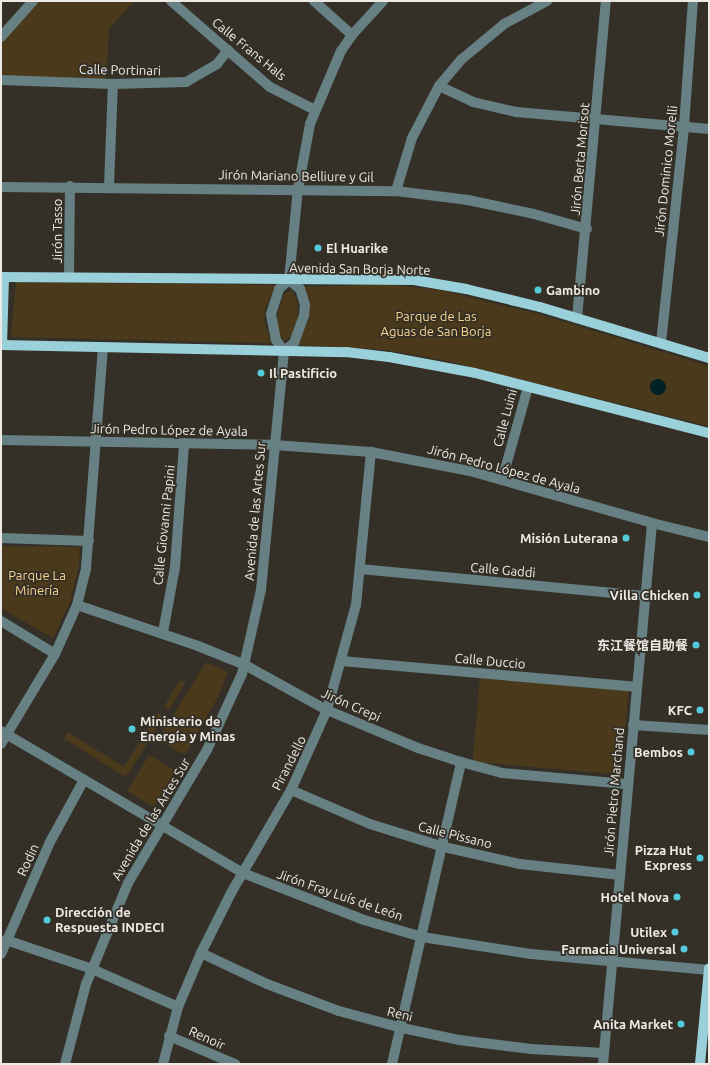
<!DOCTYPE html>
<meta charset="utf-8">
<style>
body{margin:0}
#map{position:relative;width:710px;height:1065px;overflow:hidden;background:#343027;font-family:Ubuntu,"Noto Sans SC",sans-serif}
div>[style]{position:absolute}
.green>*{inset:0;background:#4a3a1b;transform-origin:0 0}
.water>*{inset:0;background:#002125}
.round{border-radius:50%}
.minor>*{height:10px;margin:-5px;padding:0 5px;transform-origin:5px;border-radius:5px;background:#668084}
.major>*{height:10px;margin:-5px;padding:0 5px;transform-origin:5px;border-radius:5px;background:#9ad0d9}
.dots>*{width:11px;height:11px;translate:-50% -50%;box-sizing:border-box;border:2px solid #343027;border-radius:50%}
span{translate:-50% -50%;white-space:nowrap;text-align:center;line-height:1.15;-webkit-text-stroke:3.5px #343027;paint-order:stroke}
.street-label{font-size:13px;color:#edeae5}
.poi-label{font-size:13px;color:#edeae5;font-weight:700}
.left{translate:0 -50%;text-align:left}
.right{translate:-100% -50%;text-align:right}
.park-label{font-size:13px;color:#f9d48e}
.frame{position:absolute;inset:0;border:2px solid #edeae5;pointer-events:none}
</style>
<div id="map">
<div class="green">
<i style="clip-path:polygon(39px 1px,134px 1px,109px 29px,106px 80px,1px 76px,1px 43px)"></i>
<i style="clip-path:polygon(16px 282px,276px 285px,265px 308px,264px 320px,271px 343px,11px 337px)"></i>
<i style="clip-path:polygon(386px 284px,440px 290px,538px 314px,709px 366px,709px 426px,447px 361px,387px 350px,299px 345px,309px 317px,303px 287px)"></i>
<i style="clip-path:polygon(290px 290px,293px 292px,297px 302px,298px 320px,293px 334px,285px 341px,279px 334px,277px 318px,283px 296px)"></i>
<i style="clip-path:polygon(1px 546px,80px 547px,79px 564px,70px 602px,53px 638px,1px 608px)"></i>
<i style="clip-path:polygon(206px 662px,228px 672px,218px 697px,185px 755px,158px 740px)"></i>
<i style="left:480px;top:677px;width:149px;height:85px;rotate:5deg"></i>
<i style="left:180px;top:680px;width:6px;height:31px;rotate:31deg"></i>
<i style="clip-path:polygon(158px 713px,164px 717px,126px 777px,64px 739px,68px 732px,124px 767px)"></i>
<i style="left:149px;top:755px;width:31px;height:42px;rotate:31deg"></i>
</div>
<div class="water">
<i class="round" style="left:650px;top:379px;width:16px;height:16px"></i>
</div>
<div class="minor">
<i style="left:171px;top:1px;width:131px;rotate:41deg"></i>
<i style="left:270px;top:87px;width:51px;rotate:27.1deg"></i>
<i style="left:314px;top:1px;width:51px;rotate:41.8deg"></i>
<i style="left:1px;top:37px;width:48px;rotate:-48.4deg"></i>
<i style="left:1px;top:80px;width:112px;rotate:2deg"></i>
<i style="left:113px;top:84px;width:73px;rotate:-1.6deg"></i>
<i style="left:186px;top:82px;width:36px;rotate:-30deg"></i>
<i style="left:217px;top:64px;width:18px;rotate:-52deg"></i>
<i style="left:439px;top:86px;width:38px;rotate:25deg"></i>
<i style="left:473px;top:102px;width:44px;rotate:13.1deg"></i>
<i style="left:516px;top:112px;width:194px;rotate:5deg"></i>
<i style="left:109px;top:186px;width:102px;rotate:-87.8deg"></i>
<i style="left:1px;top:187px;width:395px;rotate:0.6deg"></i>
<i style="left:396px;top:191px;width:73px;rotate:7.1deg"></i>
<i style="left:468px;top:200px;width:67px;rotate:12deg"></i>
<i style="left:534px;top:214px;width:55px;rotate:15.8deg"></i>
<i style="left:396px;top:191px;width:55px;rotate:-73.2deg"></i>
<i style="left:412px;top:138px;width:59px;rotate:-62.6deg"></i>
<i style="left:439px;top:86px;width:35px;rotate:-50deg"></i>
<i style="left:462px;top:59px;width:55px;rotate:-39.8deg"></i>
<i style="left:504px;top:24px;width:49px;rotate:-28.1deg"></i>
<i style="left:69px;top:277px;width:91px;rotate:-89.4deg"></i>
<i style="left:577px;top:318px;width:318px;rotate:-84.8deg"></i>
<i style="left:661px;top:343px;width:218px;rotate:-83.9deg"></i>
<i style="left:684px;top:126px;width:125px;rotate:-85.9deg"></i>
<i style="left:284px;top:351px;width:14px;rotate:-126deg"></i>
<i style="left:276px;top:340px;width:26px;rotate:-101deg"></i>
<i style="left:271px;top:314px;width:26px;rotate:-72deg"></i>
<i style="left:279px;top:289px;width:13px;rotate:-42deg"></i>
<i style="left:289px;top:280px;width:91px;rotate:-84.4deg"></i>
<i style="left:298px;top:189px;width:66px;rotate:-79.5deg"></i>
<i style="left:310px;top:124px;width:79px;rotate:-67deg"></i>
<i style="left:341px;top:51px;width:19px;rotate:-55deg"></i>
<i style="left:352px;top:35px;width:46px;rotate:-47.6deg"></i>
<i style="left:284px;top:351px;width:13px;rotate:-39deg"></i>
<i style="left:294px;top:343px;width:29px;rotate:-70deg"></i>
<i style="left:304px;top:316px;width:11px;rotate:-85deg"></i>
<i style="left:305px;top:305px;width:17px;rotate:-107deg"></i>
<i style="left:300px;top:289px;width:14px;rotate:-141deg"></i>
<i style="left:1px;top:440px;width:273px;rotate:1deg"></i>
<i style="left:274px;top:445px;width:97px;rotate:4.1deg"></i>
<i style="left:371px;top:452px;width:101px;rotate:10.9deg"></i>
<i style="left:470px;top:471px;width:189px;rotate:15.9deg"></i>
<i style="left:652px;top:523px;width:59px;rotate:13.8deg"></i>
<i style="left:502px;top:480px;width:97px;rotate:-74.4deg"></i>
<i style="left:1px;top:538px;width:88px;rotate:2deg"></i>
<i style="left:360px;top:569px;width:286px;rotate:5.4deg"></i>
<i style="left:77px;top:605px;width:128px;rotate:18.7deg"></i>
<i style="left:198px;top:646px;width:51px;rotate:22deg"></i>
<i style="left:245px;top:665px;width:94px;rotate:28.8deg"></i>
<i style="left:327px;top:710px;width:99px;rotate:22.7deg"></i>
<i style="left:418px;top:748px;width:45px;rotate:18deg"></i>
<i style="left:461px;top:762px;width:42px;rotate:15deg"></i>
<i style="left:502px;top:773px;width:125px;rotate:5deg"></i>
<i style="left:1px;top:621px;width:63px;rotate:31.4deg"></i>
<i style="left:163px;top:632px;width:66px;rotate:-79.5deg"></i>
<i style="left:175px;top:567px;width:124px;rotate:-85.8deg"></i>
<i style="left:341px;top:661px;width:296px;rotate:5deg"></i>
<i style="left:633px;top:725px;width:76px;rotate:3.8deg"></i>
<i style="left:1px;top:731px;width:281px;rotate:30.4deg"></i>
<i style="left:243px;top:873px;width:130px;rotate:21.2deg"></i>
<i style="left:364px;top:920px;width:60px;rotate:16.3deg"></i>
<i style="left:422px;top:937px;width:110px;rotate:8.9deg"></i>
<i style="left:531px;top:954px;width:179px;rotate:5.1deg"></i>
<i style="left:1px;top:744px;width:105px;rotate:-59deg"></i>
<i style="left:55px;top:654px;width:54px;rotate:-65.8deg"></i>
<i style="left:77px;top:605px;width:38px;rotate:-76deg"></i>
<i style="left:86px;top:568px;width:220px;rotate:-85.6deg"></i>
<i style="left:291px;top:790px;width:86px;rotate:23.3deg"></i>
<i style="left:370px;top:824px;width:77px;rotate:17.3deg"></i>
<i style="left:444px;top:847px;width:78px;rotate:12.6deg"></i>
<i style="left:520px;top:864px;width:101px;rotate:6.3deg"></i>
<i style="left:6px;top:940px;width:91px;rotate:18.6deg"></i>
<i style="left:92px;top:969px;width:94px;rotate:23.8deg"></i>
<i style="left:201px;top:953px;width:73px;rotate:25.2deg"></i>
<i style="left:267px;top:984px;width:77px;rotate:20.6deg"></i>
<i style="left:339px;top:1011px;width:65px;rotate:15.1deg"></i>
<i style="left:402px;top:1028px;width:58px;rotate:11.9deg"></i>
<i style="left:459px;top:1040px;width:73px;rotate:7.1deg"></i>
<i style="left:531px;top:1049px;width:73px;rotate:3.1deg"></i>
<i style="left:1px;top:954px;width:122px;rotate:-66.4deg"></i>
<i style="left:50px;top:842px;width:71px;rotate:-61.3deg"></i>
<i style="left:169px;top:1036px;width:72px;rotate:23deg"></i>
<i style="left:65px;top:1064px;width:83px;rotate:-75.3deg"></i>
<i style="left:86px;top:984px;width:109px;rotate:-67.4deg"></i>
<i style="left:128px;top:883px;width:155px;rotate:-59.3deg"></i>
<i style="left:207px;top:750px;width:84px;rotate:-65.3deg"></i>
<i style="left:242px;top:674px;width:86px;rotate:-77.3deg"></i>
<i style="left:261px;top:590px;width:240px;rotate:-84.5deg"></i>
<i style="left:163px;top:1064px;width:59px;rotate:-75.3deg"></i>
<i style="left:178px;top:1007px;width:59px;rotate:-66.9deg"></i>
<i style="left:201px;top:953px;width:67px;rotate:-63.4deg"></i>
<i style="left:231px;top:893px;width:119px;rotate:-59.8deg"></i>
<i style="left:291px;top:790px;width:88px;rotate:-65.8deg"></i>
<i style="left:327px;top:710px;width:109px;rotate:-74.6deg"></i>
<i style="left:356px;top:605px;width:154px;rotate:-84.4deg"></i>
<i style="left:392px;top:1064px;width:310px;rotate:-77.1deg"></i>
<i style="left:603px;top:1064px;width:543px;rotate:-84.82deg"></i>
</div>
<div class="major">
<i style="left:1px;top:277px;width:413px;rotate:0.4deg"></i>
<i style="left:414px;top:280px;width:53px;rotate:9.8deg"></i>
<i style="left:466px;top:289px;width:76px;rotate:13.7deg"></i>
<i style="left:540px;top:307px;width:177px;rotate:16.8deg"></i>
<i style="left:1px;top:345px;width:345px;rotate:1.2deg"></i>
<i style="left:346px;top:352px;width:43px;rotate:6.6deg"></i>
<i style="left:389px;top:357px;width:87px;rotate:10.5deg"></i>
<i style="left:475px;top:373px;width:242px;rotate:14.4deg"></i>
<i style="left:2px;top:345px;width:68px;rotate:-88.3deg"></i>
<i style="left:700px;top:1064px;width:96px;rotate:-84.6deg"></i>
</div>
<div class="dots">
<i style="left:318px;top:248px;background:#53cbdb"></i>
<i style="left:538px;top:290px;background:#53cbdb"></i>
<i style="left:261px;top:373px;background:#53cbdb"></i>
<i style="left:626px;top:538px;background:#53cbdb"></i>
<i style="left:697px;top:595px;background:#53cbdb"></i>
<i style="left:696px;top:645px;background:#53cbdb"></i>
<i style="left:700px;top:710px;background:#53cbdb"></i>
<i style="left:132px;top:729px;background:#53cbdb"></i>
<i style="left:691px;top:752px;background:#53cbdb"></i>
<i style="left:700px;top:858px;background:#53cbdb"></i>
<i style="left:677px;top:897px;background:#53cbdb"></i>
<i style="left:47px;top:920px;background:#53cbdb"></i>
<i style="left:675px;top:932px;background:#53cbdb"></i>
<i style="left:684px;top:949px;background:#53cbdb"></i>
<i style="left:681px;top:1024px;background:#53cbdb"></i>
</div>
<div class="street-label">
<span style="left:249px;top:49px;rotate:39deg">Calle Frans Hals</span>
<span style="left:120px;top:70px;rotate:1deg">Calle Portinari</span>
<span style="left:580px;top:159px;rotate:-85deg">Jirón Berta Morisot</span>
<span style="left:666px;top:171px;rotate:-84deg">Jirón Dominico Morelli</span>
<span style="left:296px;top:176px;rotate:1deg">Jirón Mariano Belliure y Gil</span>
<span style="left:57px;top:231px;rotate:-90deg">Jirón Tasso</span>
<span style="left:360px;top:269px;rotate:1deg">Avenida San Borja Norte</span>
<span style="left:505px;top:418px;rotate:-75deg">Calle Luini</span>
<span style="left:169px;top:430px;rotate:1deg">Jirón Pedro López de Ayala</span>
<span style="left:504px;top:469px;rotate:15deg">Jirón Pedro López de Ayala</span>
<span style="left:255px;top:511px;rotate:-85deg">Avenida de las Artes Sur</span>
<span style="left:164px;top:525px;rotate:-84deg">Calle Giovanni Papini</span>
<span style="left:503px;top:570px;rotate:5deg">Calle Gaddi</span>
<span style="left:490px;top:661px;rotate:5deg">Calle Duccio</span>
<span style="left:351px;top:705px;rotate:24deg">Jirón Crepi</span>
<span style="left:289px;top:763px;rotate:-63deg">Pirandello</span>
<span style="left:614px;top:792px;rotate:-85deg">Jirón Pietro Marchand</span>
<span style="left:151px;top:819px;rotate:-59deg">Avenida de las Artes Sur</span>
<span style="left:455px;top:835px;rotate:14deg">Calle Pissano</span>
<span style="left:28px;top:860px;rotate:-65deg">Rodin</span>
<span style="left:340px;top:895px;rotate:19deg">Jirón Fray Luís de León</span>
<span style="left:400px;top:1014px;rotate:14deg">Reni</span>
<span style="left:207px;top:1038px;rotate:24deg">Renoir</span>
</div>
<div class="poi-label">
<span class="left" style="left:326px;top:248px">El Huarike</span>
<span class="left" style="left:546px;top:290px">Gambino</span>
<span class="left" style="left:269px;top:373px">Il Pastificio</span>
<span class="right" style="left:618px;top:538px">Misión Luterana</span>
<span class="right" style="left:689px;top:595px">Villa Chicken</span>
<span class="right" style="left:688px;top:645px">东江餐馆自助餐</span>
<span class="right" style="left:692px;top:710px">KFC</span>
<span class="left" style="left:140px;top:729px">Ministerio de<br>Energía y Minas</span>
<span class="right" style="left:683px;top:752px">Bembos</span>
<span class="right" style="left:692px;top:858px">Pizza Hut<br>Express</span>
<span class="right" style="left:669px;top:897px">Hotel Nova</span>
<span class="left" style="left:55px;top:920px">Dirección de<br>Respuesta INDECI</span>
<span class="right" style="left:667px;top:932px">Utilex</span>
<span class="right" style="left:676px;top:949px">Farmacia Universal</span>
<span class="right" style="left:673px;top:1024px">Anita Market</span>
</div>
<div class="park-label">
<span style="left:436px;top:324px">Parque de Las<br>Aguas de San Borja</span>
<span style="left:37px;top:583px">Parque La<br>Minería</span>
</div>
<div class="frame"></div>
</div>
